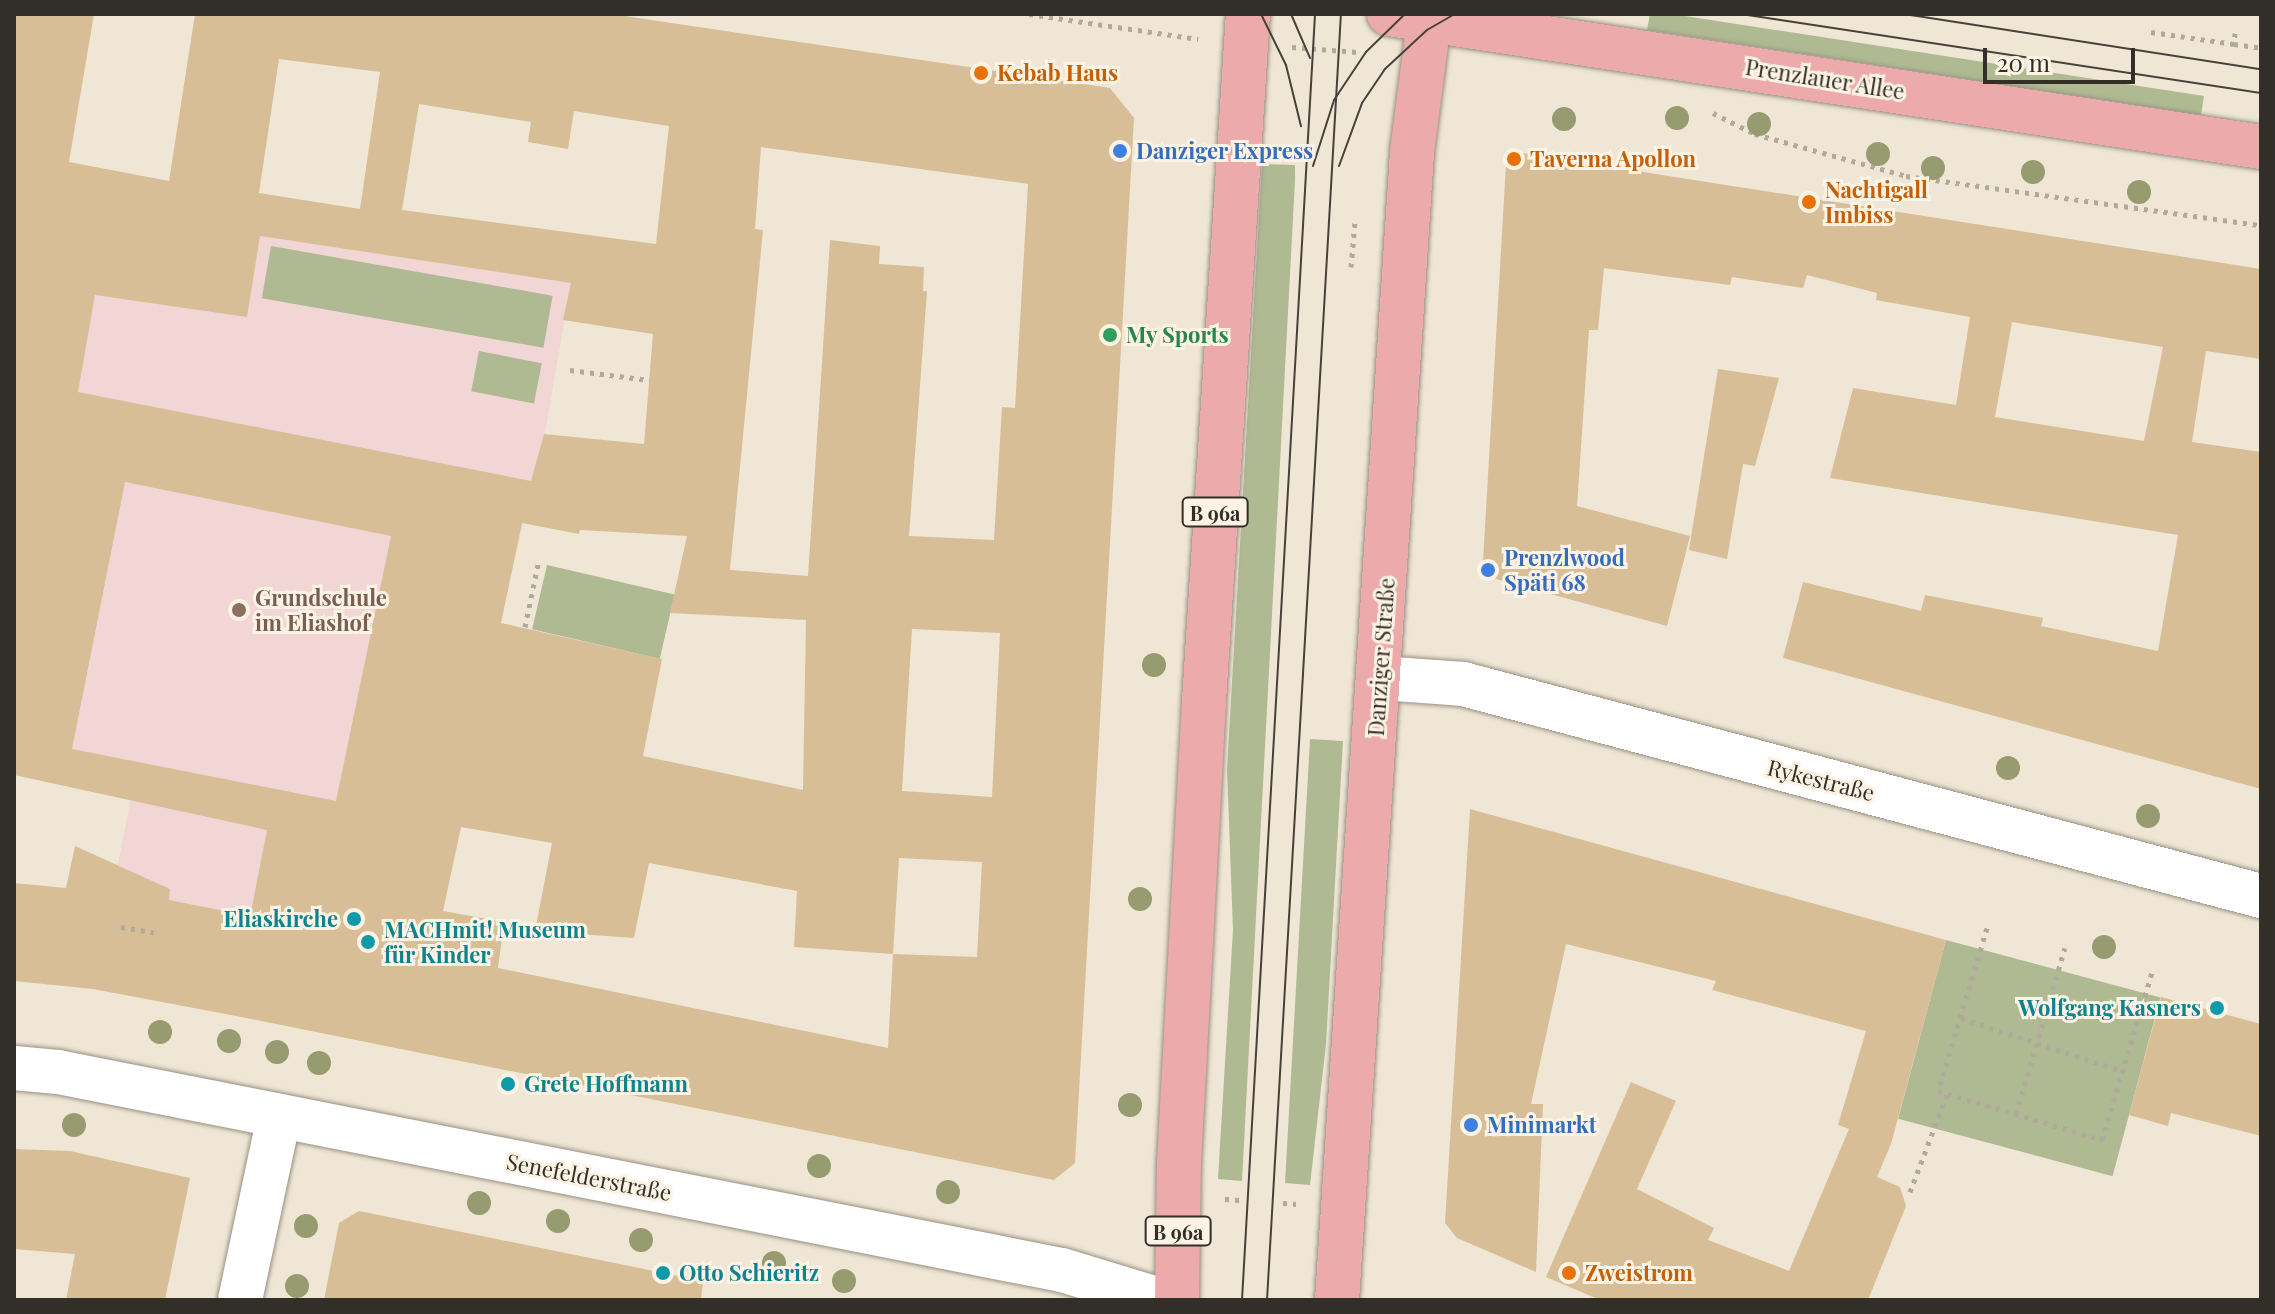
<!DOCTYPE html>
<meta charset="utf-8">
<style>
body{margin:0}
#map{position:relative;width:2275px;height:1314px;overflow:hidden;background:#efe6d6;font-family:"Playfair Display",serif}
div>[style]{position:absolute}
.education>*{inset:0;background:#f1d6d5}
.green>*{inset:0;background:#afba92;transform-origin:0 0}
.building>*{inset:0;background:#d7be97}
.path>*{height:5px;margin-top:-2.5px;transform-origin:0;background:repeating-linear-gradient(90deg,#b0a99c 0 4px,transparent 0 10px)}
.roads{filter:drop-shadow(0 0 2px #989082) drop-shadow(0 0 2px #989082)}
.street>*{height:44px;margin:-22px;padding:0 22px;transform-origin:22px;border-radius:22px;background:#fff}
.primary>*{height:44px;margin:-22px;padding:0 22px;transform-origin:22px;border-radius:22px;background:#edaaab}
.tram>*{height:2px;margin:-1px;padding:0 1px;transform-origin:1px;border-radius:1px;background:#46423b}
.trees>*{width:24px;height:24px;margin:-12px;border-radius:50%;background:#979b70}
.dots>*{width:22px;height:22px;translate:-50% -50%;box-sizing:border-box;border:4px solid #fdf3e4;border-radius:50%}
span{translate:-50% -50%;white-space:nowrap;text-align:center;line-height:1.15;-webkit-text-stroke:6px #fdf3e4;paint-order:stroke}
.shield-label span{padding:2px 6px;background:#fdf3e4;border:2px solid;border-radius:6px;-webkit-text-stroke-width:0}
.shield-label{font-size:20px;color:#322e28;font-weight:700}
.food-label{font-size:22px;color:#c56008;font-weight:700}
.left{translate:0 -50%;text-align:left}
.street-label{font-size:22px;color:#322e28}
.shop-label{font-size:22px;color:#366cbe;font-weight:700}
.leisure-label{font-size:22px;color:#27864d;font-weight:700}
.education-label{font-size:22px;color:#785e54;font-weight:700}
.culture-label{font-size:22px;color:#0d838f;font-weight:700}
.right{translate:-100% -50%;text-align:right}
.frame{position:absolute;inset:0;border:16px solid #322e28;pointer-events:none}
.scale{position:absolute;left:1983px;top:48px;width:152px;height:36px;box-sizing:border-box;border:4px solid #322e28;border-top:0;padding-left:10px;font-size:24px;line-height:28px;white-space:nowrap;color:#322e28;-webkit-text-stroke:6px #fdf3e4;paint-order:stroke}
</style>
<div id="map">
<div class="education">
<i style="clip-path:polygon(55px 205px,571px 283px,545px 433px,515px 558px,469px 550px,475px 751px,268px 827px,247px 927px,113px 889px,138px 763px,14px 737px,14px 641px)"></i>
</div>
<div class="green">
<i style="clip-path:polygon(1650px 14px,1672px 14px,2204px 96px,2201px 115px,1647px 30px)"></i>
<i style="clip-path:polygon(1262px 164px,1295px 165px,1295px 180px,1242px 1181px,1218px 1179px,1233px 930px,1227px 769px)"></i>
<i style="left:271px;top:246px;width:286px;height:53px;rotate:10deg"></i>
<i style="left:479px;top:351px;width:64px;height:41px;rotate:11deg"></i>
<i style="left:547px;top:565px;width:131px;height:66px;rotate:13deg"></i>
<i style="clip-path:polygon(1310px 739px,1343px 741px,1326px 1044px,1310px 1185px,1285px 1183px)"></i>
<i style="left:1946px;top:940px;width:222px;height:185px;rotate:15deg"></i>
</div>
<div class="building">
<i style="clip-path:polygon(evenodd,14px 14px,94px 14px,69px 162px,169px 181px,195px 14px,611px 14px,1110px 88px,1134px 118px,1075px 1163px,1054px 1180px,231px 1015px,93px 989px,14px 981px,14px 883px,66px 888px,75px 846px,170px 889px,169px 900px,250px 916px,267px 830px,14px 775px,14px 14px,279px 59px,380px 72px,360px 209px,259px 193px,279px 59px,14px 14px,419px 104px,531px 122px,528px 142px,568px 149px,574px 111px,669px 126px,656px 244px,402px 210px,419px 104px,14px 14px,761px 147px,1028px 184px,1015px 408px,1002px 407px,994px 540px,909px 536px,927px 291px,923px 291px,924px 267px,879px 264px,880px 246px,830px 240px,808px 576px,730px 570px,763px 230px,755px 229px,761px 147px,14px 14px,260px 236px,571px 283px,563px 320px,653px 334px,644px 444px,544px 434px,531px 481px,78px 392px,95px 295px,247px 317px,260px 236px,14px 14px,125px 482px,391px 536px,336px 801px,72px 749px,125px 482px,14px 14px,522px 523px,579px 534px,580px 530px,687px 536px,670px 613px,806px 620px,803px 790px,643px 756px,662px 659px,501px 623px,522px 523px,14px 14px,912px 629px,1000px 633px,992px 797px,902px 791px,912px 629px,14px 14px,461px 827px,552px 843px,535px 931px,634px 938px,649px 863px,797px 891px,794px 947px,893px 954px,888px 1048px,498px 968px,504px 922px,443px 911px,461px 827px,14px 14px,899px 858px,982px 862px,977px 957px,893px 954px,899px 858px)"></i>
<i style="clip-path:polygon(evenodd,1523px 153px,2261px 269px,2261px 359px,2206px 351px,2192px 442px,2261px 452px,2261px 789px,1783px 658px,1803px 582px,1921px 611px,1925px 595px,2043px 618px,2041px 626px,2158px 651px,2178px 535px,1830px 478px,1853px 388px,1956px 405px,1970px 317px,1876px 300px,1877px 293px,1807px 275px,1803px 288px,1732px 277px,1730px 285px,1604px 268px,1598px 330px,1589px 330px,1577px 506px,1690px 536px,1667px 626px,1492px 578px,1483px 562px,1506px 164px,1523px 153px,2012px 322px,2163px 347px,2144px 441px,1995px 417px,2012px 322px)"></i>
<i style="clip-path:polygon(1718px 369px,1779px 378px,1755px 466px,1743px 464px,1727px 559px,1689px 550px)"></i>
<i style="clip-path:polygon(1470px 809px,1946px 940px,1891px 1144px,1877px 1177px,1900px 1187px,1906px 1206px,1868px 1300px,1600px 1300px,1546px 1277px,1631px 1082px,1676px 1101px,1637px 1189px,1714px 1228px,1708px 1240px,1789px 1271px,1849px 1129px,1838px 1125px,1866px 1031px,1712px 990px,1716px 981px,1566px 944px,1531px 1104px,1543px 1104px,1536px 1272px,1457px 1238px,1445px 1223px)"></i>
<i style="clip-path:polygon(2161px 997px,2261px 1024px,2261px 1136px,2171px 1113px,2168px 1126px,2129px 1115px)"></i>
<i style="clip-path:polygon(14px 1149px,70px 1151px,190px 1178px,165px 1300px,66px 1300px,75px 1254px,14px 1249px)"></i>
<i style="clip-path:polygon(359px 1211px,703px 1281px,701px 1300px,324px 1300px,339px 1223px)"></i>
</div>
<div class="path">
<i style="left:1029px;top:14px;width:171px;rotate:8.4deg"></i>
<i style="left:2151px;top:32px;width:84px;rotate:8.2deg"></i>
<i style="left:2235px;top:33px;width:11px;rotate:95deg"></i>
<i style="left:2234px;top:44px;width:27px;rotate:8deg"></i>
<i style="left:1292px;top:47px;width:66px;rotate:4.3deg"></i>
<i style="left:1713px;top:113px;width:47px;rotate:26.6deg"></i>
<i style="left:1755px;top:134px;width:157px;rotate:15.5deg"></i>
<i style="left:1906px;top:176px;width:358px;rotate:7.9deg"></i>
<i style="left:1351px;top:267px;width:46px;rotate:-85deg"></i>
<i style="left:570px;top:370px;width:80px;rotate:7.2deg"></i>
<i style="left:525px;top:627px;width:64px;rotate:-78.3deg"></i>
<i style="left:121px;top:927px;width:33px;rotate:9deg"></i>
<i style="left:1987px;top:928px;width:170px;rotate:106.7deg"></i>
<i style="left:1938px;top:1091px;width:171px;rotate:16.6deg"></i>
<i style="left:2102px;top:1140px;width:175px;rotate:-73.4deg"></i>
<i style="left:1961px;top:1018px;width:169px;rotate:18.2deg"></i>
<i style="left:2016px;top:1114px;width:173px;rotate:-73.6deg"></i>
<i style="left:1910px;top:1192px;width:105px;rotate:-69.3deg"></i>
<i style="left:1225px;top:1199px;width:15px;rotate:4deg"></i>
<i style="left:1283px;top:1203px;width:13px;rotate:4deg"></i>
</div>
<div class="roads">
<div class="street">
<i style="left:1380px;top:678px;width:83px;rotate:4.1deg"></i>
<i style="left:1463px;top:684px;width:826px;rotate:14.88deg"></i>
<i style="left:14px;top:1068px;width:44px;rotate:5.2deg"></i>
<i style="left:58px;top:1072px;width:1023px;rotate:11.16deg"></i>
<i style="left:1062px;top:1270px;width:103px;rotate:16.9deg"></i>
<i style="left:240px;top:1300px;width:188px;rotate:-78deg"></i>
</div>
<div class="primary">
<i style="left:1389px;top:14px;width:882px;rotate:8.67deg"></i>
<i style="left:1177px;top:1300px;width:137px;rotate:-89.2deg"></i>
<i style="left:1179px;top:1163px;width:463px;rotate:-86.9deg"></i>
<i style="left:1204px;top:701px;width:688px;rotate:-86.34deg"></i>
<i style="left:1337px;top:1300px;width:1150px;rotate:-86.26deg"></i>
<i style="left:1412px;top:152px;width:139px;rotate:-82.6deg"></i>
</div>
</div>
<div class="tram">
<i style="left:1261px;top:14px;width:57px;rotate:63.9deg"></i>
<i style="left:1286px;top:65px;width:63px;rotate:76.2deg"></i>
<i style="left:1291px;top:14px;width:48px;rotate:66.6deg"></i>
<i style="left:1741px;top:14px;width:526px;rotate:8.64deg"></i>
<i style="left:1904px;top:14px;width:361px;rotate:8.8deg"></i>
<i style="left:1313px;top:166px;width:69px;rotate:-72.3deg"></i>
<i style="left:1334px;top:100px;width:58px;rotate:-56.3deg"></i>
<i style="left:1366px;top:52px;width:54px;rotate:-44.3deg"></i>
<i style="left:1339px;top:166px;width:67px;rotate:-69.9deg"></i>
<i style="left:1362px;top:103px;width:41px;rotate:-55.9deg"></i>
<i style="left:1385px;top:69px;width:57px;rotate:-42.9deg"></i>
<i style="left:1427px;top:30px;width:32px;rotate:-30deg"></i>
<i style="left:1242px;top:1300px;width:1288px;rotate:-86.75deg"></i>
<i style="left:1267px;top:1300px;width:1288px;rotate:-86.71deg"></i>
</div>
<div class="trees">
<i style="left:1677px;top:118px"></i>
<i style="left:1564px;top:119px"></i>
<i style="left:1759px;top:124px"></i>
<i style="left:1878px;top:154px"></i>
<i style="left:1933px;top:168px"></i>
<i style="left:2033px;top:172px"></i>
<i style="left:2139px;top:192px"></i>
<i style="left:1154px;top:665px"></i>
<i style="left:2008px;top:768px"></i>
<i style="left:2148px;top:816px"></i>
<i style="left:1140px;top:899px"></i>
<i style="left:2104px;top:947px"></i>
<i style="left:160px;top:1032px"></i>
<i style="left:229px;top:1041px"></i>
<i style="left:277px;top:1052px"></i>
<i style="left:319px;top:1063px"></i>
<i style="left:1130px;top:1105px"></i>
<i style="left:74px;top:1125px"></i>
<i style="left:819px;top:1166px"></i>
<i style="left:948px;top:1192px"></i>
<i style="left:479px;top:1203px"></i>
<i style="left:558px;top:1221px"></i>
<i style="left:306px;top:1226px"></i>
<i style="left:641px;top:1240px"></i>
<i style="left:774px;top:1263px"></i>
<i style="left:844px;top:1281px"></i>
<i style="left:297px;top:1286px"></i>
</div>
<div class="dots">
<i style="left:981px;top:73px;background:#e8710a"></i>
<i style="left:1120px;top:151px;background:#3f7fe0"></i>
<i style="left:1514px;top:159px;background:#e8710a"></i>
<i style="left:1809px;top:202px;background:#e8710a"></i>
<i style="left:1110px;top:335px;background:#2e9e5b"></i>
<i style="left:1488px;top:570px;background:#3f7fe0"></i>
<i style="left:239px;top:610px;background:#8d6e63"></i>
<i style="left:354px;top:919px;background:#0f9aa8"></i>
<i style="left:368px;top:942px;background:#0f9aa8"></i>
<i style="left:2217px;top:1008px;background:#0f9aa8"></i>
<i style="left:508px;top:1084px;background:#0f9aa8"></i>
<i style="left:1471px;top:1125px;background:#3f7fe0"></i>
<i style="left:663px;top:1273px;background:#0f9aa8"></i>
<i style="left:1569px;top:1273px;background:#e8710a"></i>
</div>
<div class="shield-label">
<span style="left:1215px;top:512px">B 96a</span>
<span style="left:1178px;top:1231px">B 96a</span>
</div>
<div class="food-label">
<span class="left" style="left:997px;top:73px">Kebab Haus</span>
<span class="left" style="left:1530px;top:159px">Taverna Apollon</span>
<span class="left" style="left:1825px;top:202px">Nachtigall<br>Imbiss</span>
<span class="left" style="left:1585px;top:1273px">Zweistrom</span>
</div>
<div class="street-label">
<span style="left:1825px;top:79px;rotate:9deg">Prenzlauer Allee</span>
<span style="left:1381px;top:657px;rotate:-86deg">Danziger Straße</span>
<span style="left:1821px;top:780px;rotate:14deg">Rykestraße</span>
<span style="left:589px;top:1177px;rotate:11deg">Senefelderstraße</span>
</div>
<div class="shop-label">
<span class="left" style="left:1136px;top:151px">Danziger Express</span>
<span class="left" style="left:1504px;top:570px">Prenzlwood<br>Späti 68</span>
<span class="left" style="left:1487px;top:1125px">Minimarkt</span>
</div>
<div class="leisure-label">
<span class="left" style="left:1126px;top:335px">My Sports</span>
</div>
<div class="education-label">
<span class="left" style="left:255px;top:610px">Grundschule<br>im Eliashof</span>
</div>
<div class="culture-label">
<span class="right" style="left:338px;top:919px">Eliaskirche</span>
<span class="left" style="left:384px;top:942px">MACHmit! Museum<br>für Kinder</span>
<span class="right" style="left:2201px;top:1008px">Wolfgang Kasners</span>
<span class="left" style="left:524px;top:1084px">Grete Hoffmann</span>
<span class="left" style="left:679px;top:1273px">Otto Schieritz</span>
</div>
<div class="frame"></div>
<div class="scale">20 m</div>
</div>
